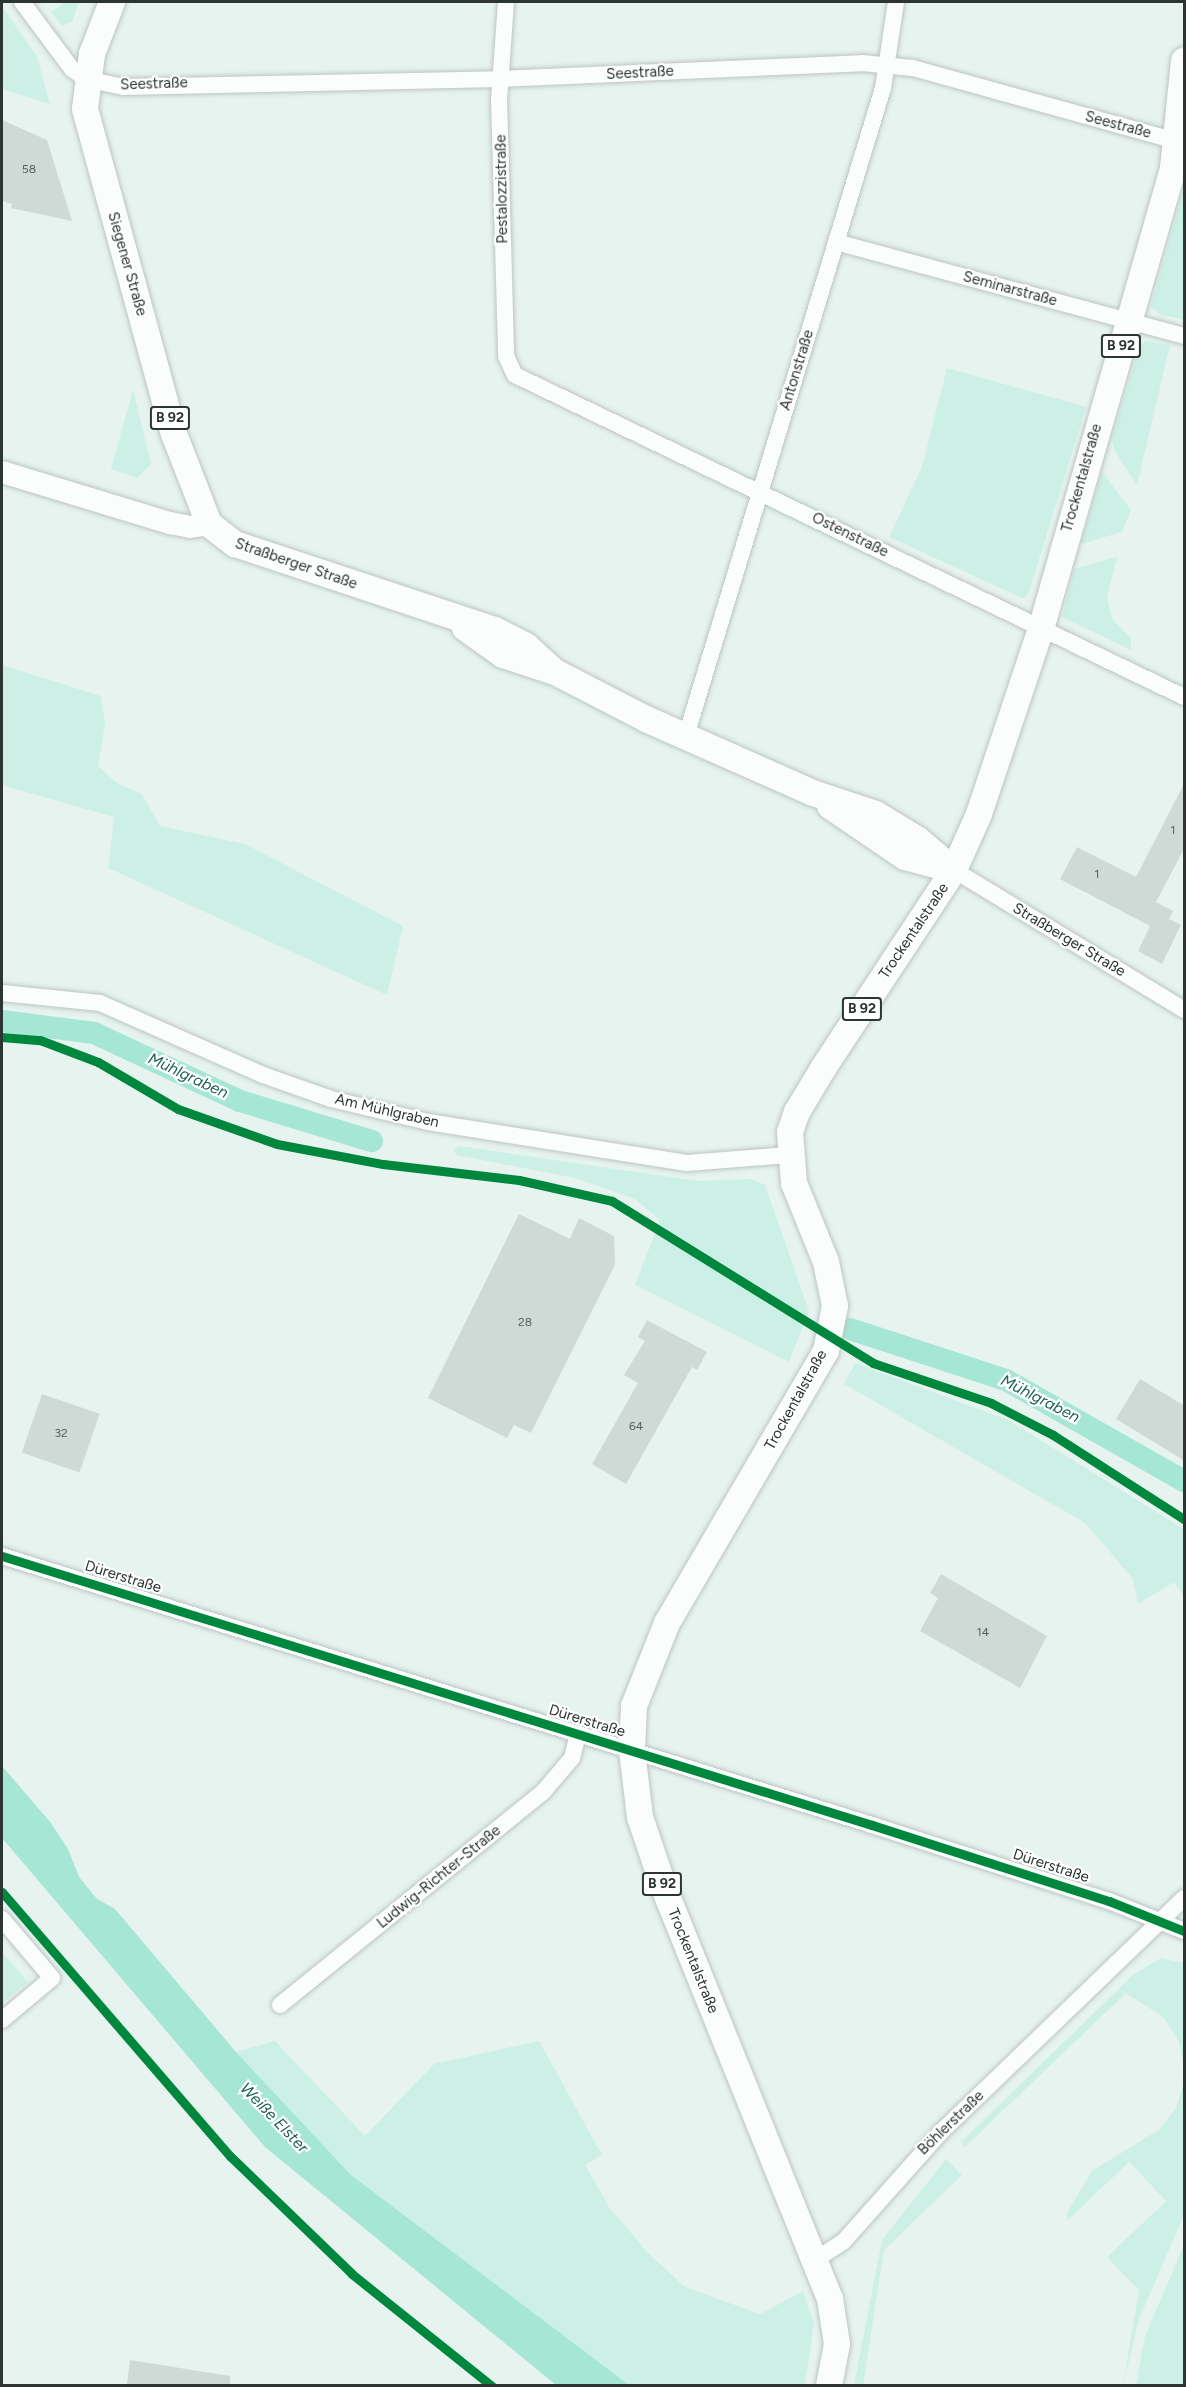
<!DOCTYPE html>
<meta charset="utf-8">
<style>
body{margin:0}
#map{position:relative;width:1186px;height:2387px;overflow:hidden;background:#e6f3ef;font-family:Figtree,sans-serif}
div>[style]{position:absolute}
.green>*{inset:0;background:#cdf0e6}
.water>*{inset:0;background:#a6e6d4}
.canal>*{height:22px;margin:-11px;padding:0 11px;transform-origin:11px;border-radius:11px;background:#a6e6d4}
.building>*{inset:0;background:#cfdad6;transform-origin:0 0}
.roads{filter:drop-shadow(0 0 2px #bcc5c2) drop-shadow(0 0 2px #bcc5c2)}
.street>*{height:16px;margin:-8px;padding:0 8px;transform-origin:8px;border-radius:8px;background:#fbfdfd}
.secondary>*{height:22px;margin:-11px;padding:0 11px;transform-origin:11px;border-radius:11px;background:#fbfdfd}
.primary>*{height:26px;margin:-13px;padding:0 13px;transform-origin:13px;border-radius:13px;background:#fbfdfd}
.cycleway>*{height:9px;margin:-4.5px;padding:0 4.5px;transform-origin:4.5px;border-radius:4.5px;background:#00873e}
span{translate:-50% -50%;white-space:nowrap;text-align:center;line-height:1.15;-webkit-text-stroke:4.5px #fff;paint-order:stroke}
.number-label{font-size:12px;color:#555e5b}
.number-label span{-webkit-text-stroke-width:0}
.shield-label span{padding:2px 4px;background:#fff;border:2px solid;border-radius:4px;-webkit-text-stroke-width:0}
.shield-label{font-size:14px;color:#2c3532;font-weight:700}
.street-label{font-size:15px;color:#2c3532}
.water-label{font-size:16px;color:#1f6353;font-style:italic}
.frame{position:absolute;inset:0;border:3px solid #2c3532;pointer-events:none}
</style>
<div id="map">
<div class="green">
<i style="clip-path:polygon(66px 2px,79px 2px,72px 22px,62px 26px,51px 12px)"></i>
<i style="clip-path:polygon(2px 6px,37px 57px,50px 104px,2px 89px)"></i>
<i style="clip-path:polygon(1184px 188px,1184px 320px,1159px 314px,1151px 307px)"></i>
<i style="clip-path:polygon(1146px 341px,1170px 345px,1137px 485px,1114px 450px,1112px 439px,1140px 344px)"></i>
<i style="clip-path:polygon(947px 368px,1086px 407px,1028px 595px,1022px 598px,889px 537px,922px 467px)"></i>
<i style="clip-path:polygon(133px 390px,151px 464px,137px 478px,111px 469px)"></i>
<i style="clip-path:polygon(1102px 472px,1131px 510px,1122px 532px,1081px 544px)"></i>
<i style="clip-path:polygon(1117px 557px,1107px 597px,1112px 619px,1131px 638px,1131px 650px,1062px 617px,1074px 569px)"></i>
<i style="clip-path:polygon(2px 665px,101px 696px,105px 724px,98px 766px,117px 783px,142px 794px,160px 826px,245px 844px,403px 926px,387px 995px,108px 868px,114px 817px,2px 785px)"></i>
<i style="clip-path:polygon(459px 1146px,698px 1181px,752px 1179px,765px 1185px,809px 1311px,789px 1362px,635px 1285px,660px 1220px,635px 1199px,575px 1178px,456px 1155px,454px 1150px)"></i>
<i style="clip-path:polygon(855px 1363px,1008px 1420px,1184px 1529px,1184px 1597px,1174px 1582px,1138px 1604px,1133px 1579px,1085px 1523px,844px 1384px)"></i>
<i style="clip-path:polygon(2px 1952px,28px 1982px,2px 2003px)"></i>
<i style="clip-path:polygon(1161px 1958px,1184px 1963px,1184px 2067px,1179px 2041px,1163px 2017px,1126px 1993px,965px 2147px,961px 2142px,1134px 1974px)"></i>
<i style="clip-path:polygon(275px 2041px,365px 2136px,434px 2064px,539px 2041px,602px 2155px,585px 2165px,609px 2207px,648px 2253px,685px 2287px,760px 2314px,803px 2291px,814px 2324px,805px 2385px,629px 2385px,351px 2175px,236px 2052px)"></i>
<i style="clip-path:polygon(1184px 2083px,1184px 2215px,1139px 2319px,1123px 2385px,1139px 2290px,1107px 2257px,1166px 2201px,1129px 2162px,1067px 2221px,1068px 2211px,1092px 2171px,1160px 2129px,1176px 2108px)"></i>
<i style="clip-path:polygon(946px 2159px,962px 2175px,884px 2250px,863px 2385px,854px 2385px,882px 2240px)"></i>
<i style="clip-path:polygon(1184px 2245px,1184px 2385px,1136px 2385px,1145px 2336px)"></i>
</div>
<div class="water">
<i style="clip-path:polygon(2px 1766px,51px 1823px,68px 1849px,79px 1877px,97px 1899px,115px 1909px,236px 2052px,351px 2175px,629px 2385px,556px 2385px,265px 2147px,2px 1838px)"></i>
</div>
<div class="canal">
<i style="left:2px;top:1021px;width:93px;rotate:7.4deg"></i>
<i style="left:94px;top:1033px;width:161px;rotate:25deg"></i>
<i style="left:240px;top:1101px;width:138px;rotate:16.9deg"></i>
<i style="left:850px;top:1329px;width:164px;rotate:18.1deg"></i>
<i style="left:1006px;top:1380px;width:205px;rotate:29.6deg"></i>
</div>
<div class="building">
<i style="clip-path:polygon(2px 120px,47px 140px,72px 221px,11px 208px,12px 204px,2px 201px)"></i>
<i style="clip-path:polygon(1185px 782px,1185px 847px,1156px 902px,1173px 911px,1169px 919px,1181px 925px,1162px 964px,1138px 951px,1150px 926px,1060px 879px,1077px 847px,1136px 877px)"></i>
<i style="clip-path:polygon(519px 1214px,570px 1239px,579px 1218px,614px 1236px,615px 1265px,531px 1433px,514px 1425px,507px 1438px,428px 1398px)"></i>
<i style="clip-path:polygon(647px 1320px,707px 1352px,697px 1370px,692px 1367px,626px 1484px,592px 1464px,638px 1383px,624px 1375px,645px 1341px,638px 1337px)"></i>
<i style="clip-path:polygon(1140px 1379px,1185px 1406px,1185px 1461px,1116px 1419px)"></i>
<i style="left:42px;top:1394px;width:61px;height:62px;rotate:19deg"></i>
<i style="clip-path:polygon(941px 1574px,1047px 1636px,1020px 1688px,920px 1631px,938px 1598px,930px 1593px)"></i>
<i style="clip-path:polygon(130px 2360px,230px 2376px,230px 2385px,127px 2385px)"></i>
</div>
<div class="roads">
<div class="street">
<i style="left:22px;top:2px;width:84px;rotate:53.3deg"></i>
<i style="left:72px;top:69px;width:17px;rotate:36deg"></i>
<i style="left:86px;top:79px;width:38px;rotate:12deg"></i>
<i style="left:123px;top:87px;width:376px;rotate:-1.2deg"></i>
<i style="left:499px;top:79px;width:363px;rotate:-2.5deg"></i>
<i style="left:862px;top:63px;width:51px;rotate:5.6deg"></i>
<i style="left:913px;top:68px;width:281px;rotate:15.5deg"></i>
<i style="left:506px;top:2px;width:97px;rotate:94.1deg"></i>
<i style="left:499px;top:99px;width:257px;rotate:88.4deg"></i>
<i style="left:506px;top:356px;width:21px;rotate:65deg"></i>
<i style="left:515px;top:375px;width:742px;rotate:25.7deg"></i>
<i style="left:836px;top:242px;width:360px;rotate:15.1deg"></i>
<i style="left:686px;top:736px;width:677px;rotate:-73.09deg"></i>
<i style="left:883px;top:88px;width:87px;rotate:-81.4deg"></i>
<i style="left:954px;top:870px;width:269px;rotate:31.3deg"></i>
<i style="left:2px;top:993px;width:99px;rotate:5.8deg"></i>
<i style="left:100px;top:1003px;width:178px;rotate:23.8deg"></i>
<i style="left:263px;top:1075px;width:72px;rotate:19.4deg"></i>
<i style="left:331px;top:1099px;width:100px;rotate:13.3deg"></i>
<i style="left:428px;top:1122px;width:262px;rotate:9deg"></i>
<i style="left:687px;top:1163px;width:102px;rotate:-4.5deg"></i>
<i style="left:2px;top:1556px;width:911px;rotate:17.18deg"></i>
<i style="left:872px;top:1825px;width:249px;rotate:17.8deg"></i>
<i style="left:1109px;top:1901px;width:81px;rotate:21.8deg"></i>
<i style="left:2px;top:1919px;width:77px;rotate:49.7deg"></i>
<i style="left:52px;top:1978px;width:65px;rotate:140deg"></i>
<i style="left:280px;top:2005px;width:338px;rotate:-39deg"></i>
<i style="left:543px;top:1792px;width:45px;rotate:-49.5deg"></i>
<i style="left:572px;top:1758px;width:25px;rotate:-76deg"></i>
<i style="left:815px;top:2260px;width:33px;rotate:-33deg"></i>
<i style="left:843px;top:2242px;width:146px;rotate:-48.3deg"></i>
<i style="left:940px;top:2133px;width:339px;rotate:-43.9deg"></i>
</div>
<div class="secondary">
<i style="left:2px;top:472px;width:176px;rotate:16.9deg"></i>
<i style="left:170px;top:523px;width:20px;rotate:11deg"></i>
<i style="left:190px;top:527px;width:19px;rotate:-9deg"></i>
</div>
<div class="primary">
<i style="left:112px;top:2px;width:56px;rotate:111deg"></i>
<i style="left:92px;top:54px;width:55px;rotate:97.3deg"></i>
<i style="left:85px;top:109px;width:337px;rotate:74.7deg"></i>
<i style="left:174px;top:434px;width:97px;rotate:68.7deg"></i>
<i style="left:209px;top:524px;width:33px;rotate:38deg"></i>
<i style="left:235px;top:544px;width:274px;rotate:18.3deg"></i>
<i style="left:495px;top:630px;width:35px;rotate:27deg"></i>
<i style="left:526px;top:646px;width:39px;rotate:42deg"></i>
<i style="left:465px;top:628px;width:47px;rotate:35.4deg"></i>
<i style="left:503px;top:655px;width:55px;rotate:18.1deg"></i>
<i style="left:555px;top:672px;width:102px;rotate:27.3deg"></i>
<i style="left:646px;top:719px;width:183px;rotate:23.9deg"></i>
<i style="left:813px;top:793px;width:66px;rotate:18.4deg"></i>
<i style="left:876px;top:814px;width:48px;rotate:31.4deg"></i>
<i style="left:917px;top:839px;width:48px;rotate:40deg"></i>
<i style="left:830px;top:806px;width:91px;rotate:34.2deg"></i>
<i style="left:905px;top:857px;width:47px;rotate:14.9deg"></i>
<i style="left:829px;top:2386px;width:43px;rotate:-79.2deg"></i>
<i style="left:837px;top:2344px;width:46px;rotate:-98.8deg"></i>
<i style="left:830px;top:2299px;width:446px;rotate:-112deg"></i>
<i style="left:663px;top:1885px;width:72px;rotate:-108.7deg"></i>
<i style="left:640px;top:1817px;width:66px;rotate:-96.9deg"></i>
<i style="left:632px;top:1751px;width:45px;rotate:-87.5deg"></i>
<i style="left:634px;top:1706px;width:89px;rotate:-68.3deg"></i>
<i style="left:667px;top:1623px;width:315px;rotate:-59.7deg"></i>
<i style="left:826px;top:1351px;width:46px;rotate:-78.7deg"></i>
<i style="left:835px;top:1306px;width:45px;rotate:-101.6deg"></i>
<i style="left:826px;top:1262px;width:85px;rotate:-112.1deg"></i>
<i style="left:794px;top:1183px;width:51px;rotate:-94.5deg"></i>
<i style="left:790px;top:1132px;width:21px;rotate:-71deg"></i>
<i style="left:797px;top:1112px;width:52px;rotate:-59deg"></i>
<i style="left:824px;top:1067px;width:236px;rotate:-56.6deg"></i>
<i style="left:954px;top:870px;width:61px;rotate:-65.9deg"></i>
<i style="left:979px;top:814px;width:195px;rotate:-71.5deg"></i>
<i style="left:1041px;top:629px;width:480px;rotate:-74deg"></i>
<i style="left:1173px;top:168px;width:108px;rotate:-84.1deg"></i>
</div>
</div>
<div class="cycleway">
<i style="left:2px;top:1037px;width:38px;rotate:5deg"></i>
<i style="left:40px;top:1040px;width:62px;rotate:20.8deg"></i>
<i style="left:98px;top:1062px;width:93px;rotate:30.4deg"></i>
<i style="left:178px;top:1109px;width:105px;rotate:19.5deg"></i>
<i style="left:277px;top:1144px;width:108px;rotate:10.7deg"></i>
<i style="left:383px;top:1164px;width:137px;rotate:6.7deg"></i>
<i style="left:519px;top:1180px;width:95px;rotate:12.7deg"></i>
<i style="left:612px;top:1201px;width:307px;rotate:31.8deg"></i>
<i style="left:873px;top:1363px;width:125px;rotate:18.7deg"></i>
<i style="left:991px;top:1403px;width:70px;rotate:27.3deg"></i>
<i style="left:1053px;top:1435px;width:156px;rotate:32.7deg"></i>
<i style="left:2px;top:1556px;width:911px;rotate:17.18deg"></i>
<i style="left:872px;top:1825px;width:249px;rotate:17.8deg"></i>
<i style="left:1109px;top:1901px;width:81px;rotate:21.8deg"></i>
<i style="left:2px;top:1892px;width:349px;rotate:49.2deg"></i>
<i style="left:230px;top:2156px;width:170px;rotate:44deg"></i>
<i style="left:352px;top:2274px;width:179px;rotate:38.7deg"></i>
</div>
<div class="number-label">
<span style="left:29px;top:170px">58</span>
<span style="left:1173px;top:831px">1</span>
<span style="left:1097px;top:875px">1</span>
<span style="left:525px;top:1323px">28</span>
<span style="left:636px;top:1427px">64</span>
<span style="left:61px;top:1434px">32</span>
<span style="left:983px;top:1633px">14</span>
</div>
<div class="shield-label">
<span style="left:1121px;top:346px">B 92</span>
<span style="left:170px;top:418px">B 92</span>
<span style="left:862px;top:1009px">B 92</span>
<span style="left:662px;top:1884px">B 92</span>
</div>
<div class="street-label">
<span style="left:640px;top:73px;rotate:-3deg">Seestraße</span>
<span style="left:154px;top:84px;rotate:-2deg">Seestraße</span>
<span style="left:1118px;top:125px;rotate:15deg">Seestraße</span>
<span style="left:502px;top:189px;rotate:-91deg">Pestalozzistraße</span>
<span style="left:127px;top:264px;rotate:74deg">Siegener Straße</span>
<span style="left:1010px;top:289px;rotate:15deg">Seminarstraße</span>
<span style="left:797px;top:370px;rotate:-73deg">Antonstraße</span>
<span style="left:1082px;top:478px;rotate:-74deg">Trockentalstraße</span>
<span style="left:850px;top:535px;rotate:26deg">Ostenstraße</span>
<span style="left:296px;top:564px;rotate:19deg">Straßberger Straße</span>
<span style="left:914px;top:931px;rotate:-56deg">Trockentalstraße</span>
<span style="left:1069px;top:940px;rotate:31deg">Straßberger Straße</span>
<span style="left:387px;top:1111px;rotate:13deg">Am Mühlgraben</span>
<span style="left:796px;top:1400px;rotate:-61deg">Trockentalstraße</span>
<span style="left:123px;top:1577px;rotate:17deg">Dürerstraße</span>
<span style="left:587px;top:1721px;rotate:17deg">Dürerstraße</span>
<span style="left:1051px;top:1866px;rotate:18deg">Dürerstraße</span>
<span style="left:439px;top:1877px;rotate:-39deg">Ludwig-Richter-Straße</span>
<span style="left:693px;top:1961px;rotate:68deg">Trockentalstraße</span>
<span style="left:951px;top:2123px;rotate:-44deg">Böhlerstraße</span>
</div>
<div class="water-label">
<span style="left:188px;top:1076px;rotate:25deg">Mühlgraben</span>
<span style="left:1040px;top:1399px;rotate:27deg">Mühlgraben</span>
<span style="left:274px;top:2118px;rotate:46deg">Weiße Elster</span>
</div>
<div class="frame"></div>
</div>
